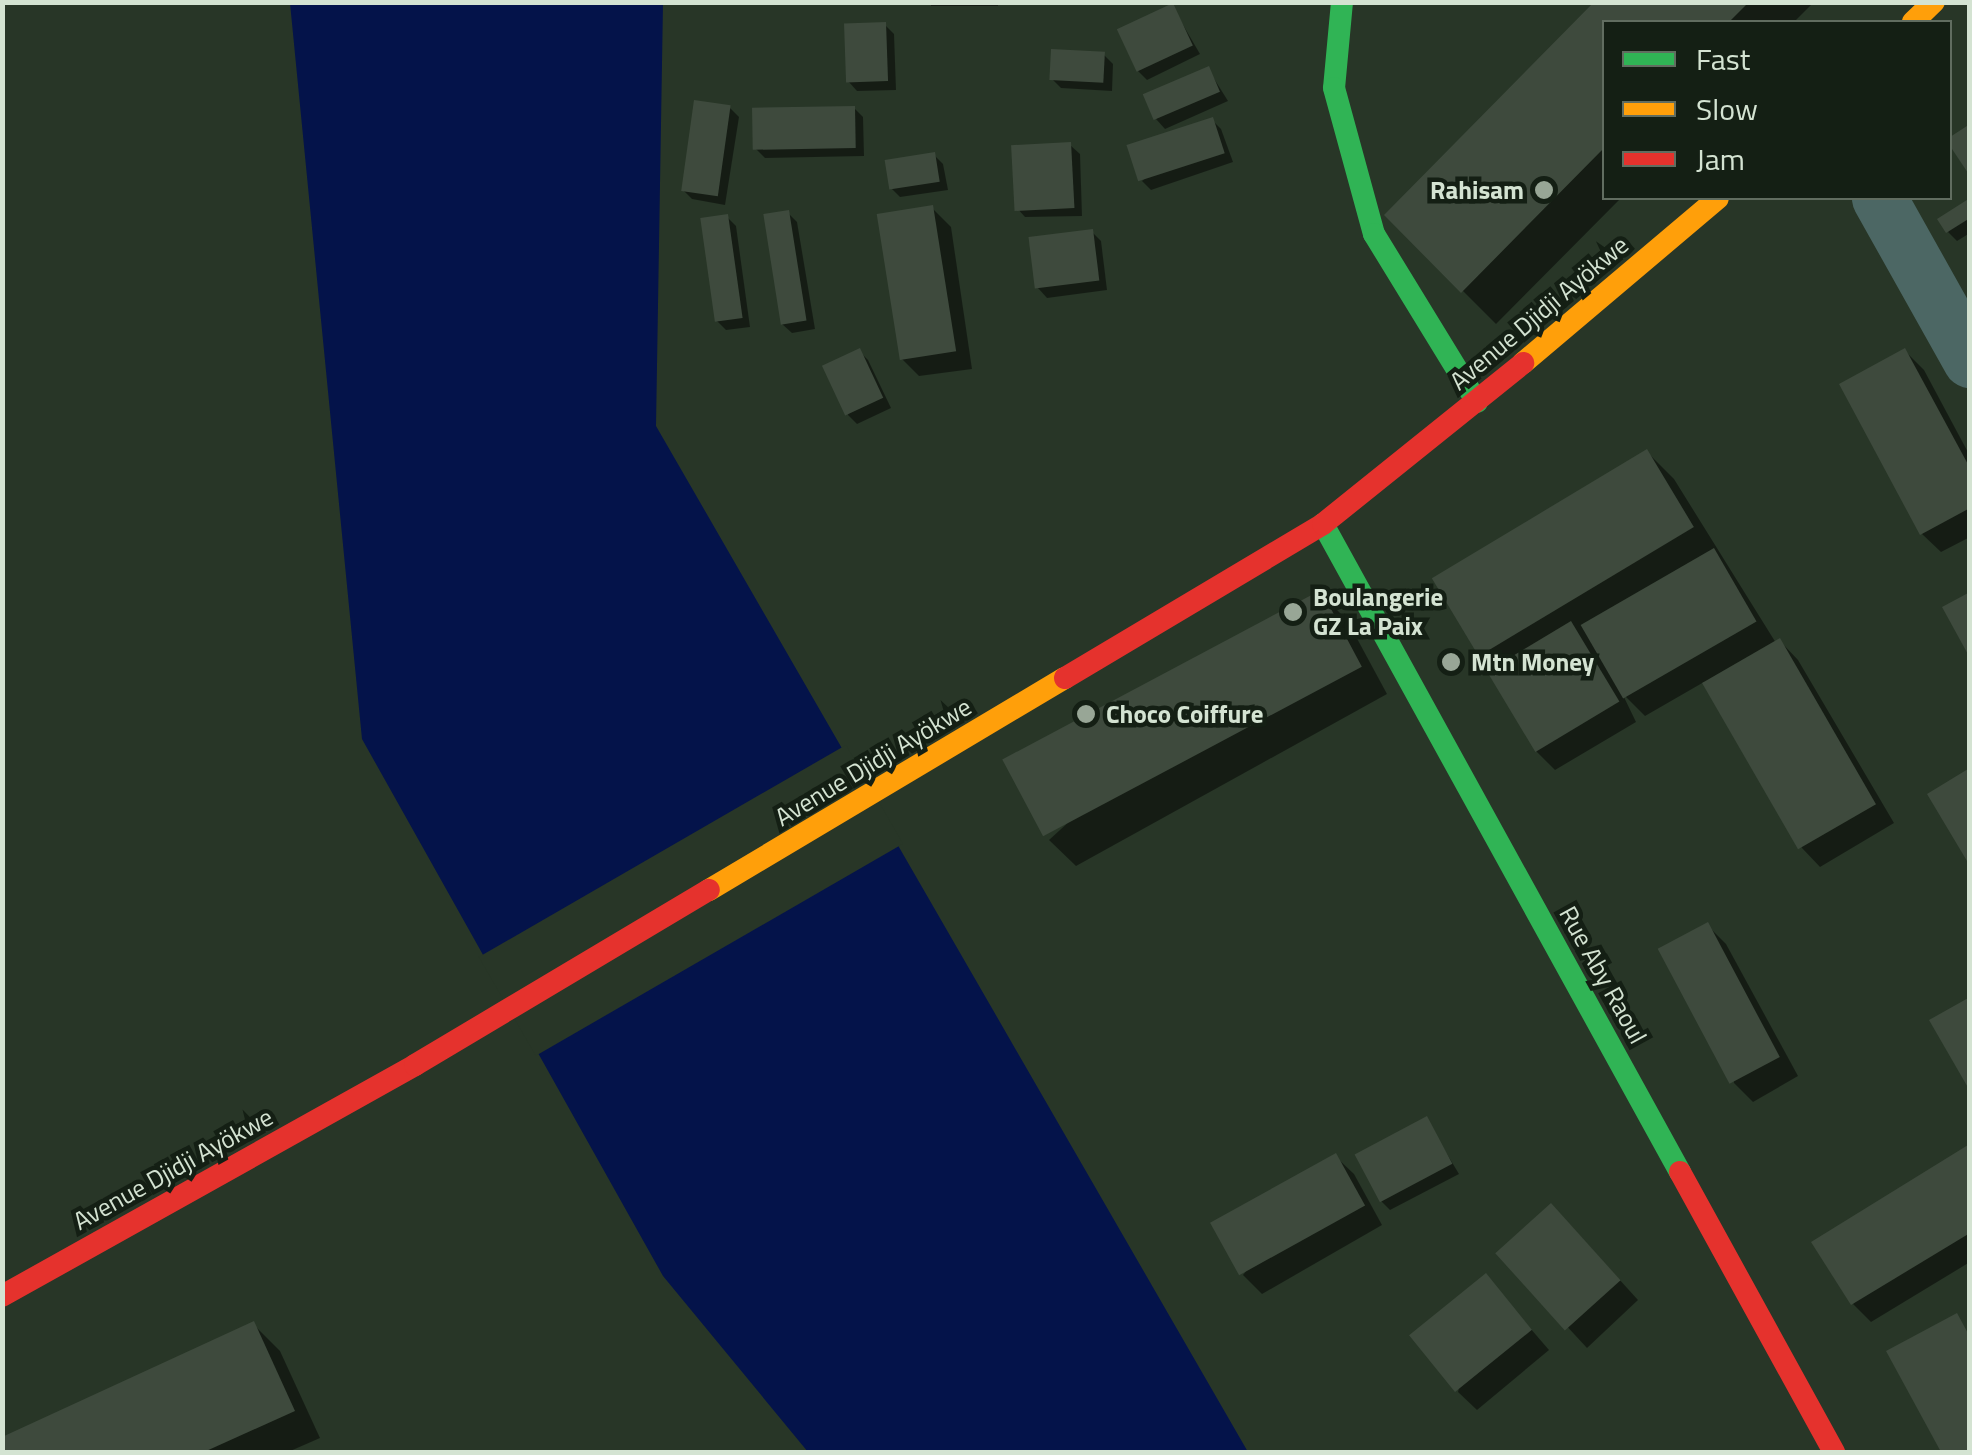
<!DOCTYPE html>
<meta charset="utf-8">
<style>
body{margin:0}
#map{position:relative;width:1972px;height:1455px;overflow:hidden;background:#283627;font-family:"Titillium Web",sans-serif}
div>[style]{position:absolute}
.water>*{inset:0;background:#04134a}
.pier>*{inset:0;background:#283627;transform-origin:0 0}
.shadow>*{inset:0;background:#0007;transform-origin:0 0}
.building>*{inset:0;background:#3e4a3d;transform-origin:0 0}
.street>*{height:55px;margin:-27.5px;padding:0 27.5px;transform-origin:27.5px;border-radius:27.5px;background:#4c6764}
.fast>*{height:22px;margin:-11px;padding:0 11px;transform-origin:11px;border-radius:11px;background:#30b455}
.slow>*{height:22px;margin:-11px;padding:0 11px;transform-origin:11px;border-radius:11px;background:#ff9f0a}
.jam>*{height:22px;margin:-11px;padding:0 11px;transform-origin:11px;border-radius:11px;background:#e5322d}
.dots>*{width:28px;height:28px;translate:-50% -50%;box-sizing:border-box;border:5px solid #141f14;border-radius:50%}
span{translate:-50% -50%;white-space:nowrap;text-align:center;line-height:1.15;-webkit-text-stroke:9px #141f14;paint-order:stroke}
.poi-label{font-size:25px;color:#d4e3d2;font-weight:700}
.right{translate:-100% -50%;text-align:right}
.left{translate:0 -50%;text-align:left}
.street-label{font-size:25px;color:#d4e3d2}
.frame{position:absolute;inset:0;border:5px solid #d4e3d2;pointer-events:none}
.legend{position:absolute;left:1602px;top:20px;width:350px;height:180px;box-sizing:border-box;background:#141f14;border:2px solid #616d60;margin:0;padding:12px 18px;list-style:none;font-size:30px;color:#d4e3d2}
.legend li{display:flex;align-items:center;gap:20px;height:50px}
.legend b{width:50px;border:2px solid #616d60}
</style>
<div id="map">
<div class="water">
<i style="clip-path:polygon(290px 3px,663px 3px,656px 426px,1248px 1452px,808px 1452px,663px 1276px,362px 739px)"></i>
</div>
<div class="pier">
<i style="left:846px;top:745px;width:114px;height:424px;rotate:60deg"></i>
</div>
<div class="shadow">
<i style="left:931px;top:2px;width:67px;height:4px"></i>
<i style="clip-path:polygon(1598px 2px,1814px 2px,1794px 22px,1604px 22px,1604px 198px,1621px 198px,1496px 324px,1387px 215px)"></i>
<i style="clip-path:polygon(1172px 6px,1200px 54px,1147px 80px,1138px 71px,1120px 31px)"></i>
<i style="clip-path:polygon(885px 25px,894px 34px,896px 90px,857px 91px,848px 81px)"></i>
<i style="clip-path:polygon(1104px 55px,1113px 64px,1112px 91px,1061px 88px,1052px 79px)"></i>
<i style="clip-path:polygon(1208px 69px,1228px 101px,1165px 129px,1156px 119px)"></i>
<i style="clip-path:polygon(730px 108px,739px 117px,725px 205px,692px 199px,683px 190px)"></i>
<i style="clip-path:polygon(854px 108px,863px 117px,864px 156px,765px 158px,756px 149px)"></i>
<i style="clip-path:polygon(1212px 120px,1221px 129px,1233px 162px,1151px 190px,1142px 181px)"></i>
<i style="clip-path:polygon(1070px 145px,1080px 154px,1082px 216px,1025px 217px,1016px 207px)"></i>
<i style="clip-path:polygon(934px 155px,943px 164px,948px 190px,900px 197px,891px 188px)"></i>
<i style="clip-path:polygon(1970px 201px,1970px 233px,1957px 241px,1948px 232px)"></i>
<i style="clip-path:polygon(932px 208px,951px 227px,972px 369px,919px 376px,900px 357px)"></i>
<i style="clip-path:polygon(788px 213px,797px 222px,815px 329px,792px 333px,782px 324px)"></i>
<i style="clip-path:polygon(727px 217px,736px 226px,750px 327px,726px 330px,717px 321px)"></i>
<i style="clip-path:polygon(1092px 232px,1101px 241px,1107px 290px,1047px 298px,1038px 288px)"></i>
<i style="clip-path:polygon(859px 351px,868px 360px,891px 408px,857px 424px,848px 415px)"></i>
<i style="clip-path:polygon(1905px 351px,1924px 370px,1970px 456px,1970px 537px,1941px 552px,1922px 534px)"></i>
<i style="clip-path:polygon(1647px 452px,1674px 479px,1776px 643px,1780px 641px,1798px 660px,1894px 823px,1820px 867px,1802px 848px,1704px 682px,1645px 716px,1622px 693px,1636px 722px,1555px 770px,1536px 751px,1494px 668px,1479px 652px)"></i>
<i style="clip-path:polygon(1320px 593px,1347px 620px,1387px 694px,1076px 866px,1049px 840px)"></i>
<i style="clip-path:polygon(1707px 925px,1726px 944px,1798px 1076px,1753px 1102px,1734px 1083px)"></i>
<i style="clip-path:polygon(1426px 1119px,1459px 1174px,1390px 1210px,1381px 1201px)"></i>
<i style="clip-path:polygon(1967px 1148px,1970px 1262px,1871px 1322px,1853px 1304px)"></i>
<i style="clip-path:polygon(1335px 1156px,1354px 1174px,1382px 1225px,1262px 1294px,1243px 1275px)"></i>
<i style="clip-path:polygon(1570px 1225px,1638px 1300px,1587px 1348px,1500px 1254px)"></i>
<i style="clip-path:polygon(1486px 1277px,1549px 1350px,1477px 1410px,1458px 1392px)"></i>
<i style="clip-path:polygon(253px 1324px,280px 1351px,320px 1438px,288px 1452px,2px 1452px,2px 1440px)"></i>
</div>
<div class="building">
<i style="clip-path:polygon(1594px 2px,1749px 2px,1729px 22px,1604px 22px,1604px 148px,1461px 293px,1384px 215px)"></i>
<i style="left:1173px;top:3px;width:47px;height:62px;rotate:65deg"></i>
<i style="left:886px;top:22px;width:59px;height:42px;rotate:88deg"></i>
<i style="left:1051px;top:49px;width:54px;height:31px;rotate:3deg"></i>
<i style="left:1209px;top:66px;width:28px;height:72px;rotate:67deg"></i>
<i style="left:694px;top:100px;width:37px;height:92px;rotate:8deg"></i>
<i style="left:855px;top:106px;width:42px;height:103px;rotate:89deg"></i>
<i style="left:1213px;top:117px;width:38px;height:91px;rotate:72deg"></i>
<i style="clip-path:polygon(1970px 124px,1970px 176px,1950px 146px,1950px 137px)"></i>
<i style="left:1071px;top:142px;width:66px;height:60px;rotate:87deg"></i>
<i style="left:935px;top:152px;width:30px;height:51px;rotate:81deg"></i>
<i style="clip-path:polygon(1970px 198px,1970px 218px,1946px 233px,1937px 219px)"></i>
<i style="left:933px;top:205px;width:148px;height:57px;rotate:81deg"></i>
<i style="left:789px;top:210px;width:112px;height:26px;rotate:81deg"></i>
<i style="left:728px;top:214px;width:105px;height:28px;rotate:82deg"></i>
<i style="left:1093px;top:229px;width:52px;height:65px;rotate:83deg"></i>
<i style="left:860px;top:348px;width:55px;height:42px;rotate:65deg"></i>
<i style="clip-path:polygon(1905px 348px,1970px 468px,1970px 508px,1920px 535px,1839px 384px)"></i>
<i style="left:1647px;top:449px;width:91px;height:251px;rotate:59deg"></i>
<i style="left:1714px;top:548px;width:85px;height:154px;rotate:60deg"></i>
<i style="left:1321px;top:590px;width:87px;height:361px;rotate:62deg"></i>
<i style="clip-path:polygon(1970px 592px,1970px 658px,1942px 607px)"></i>
<i style="left:1571px;top:621px;width:94px;height:98px;rotate:59deg"></i>
<i style="left:1780px;top:638px;width:192px;height:90px;rotate:60deg"></i>
<i style="clip-path:polygon(1968px 769px,1970px 772px,1970px 866px,1927px 794px)"></i>
<i style="left:1708px;top:922px;width:153px;height:57px;rotate:62deg"></i>
<i style="clip-path:polygon(1970px 997px,1970px 1091px,1929px 1020px)"></i>
<i style="left:1427px;top:1116px;width:54px;height:82px;rotate:62deg"></i>
<i style="clip-path:polygon(1968px 1145px,1970px 1233px,1851px 1305px,1811px 1242px)"></i>
<i style="left:1336px;top:1153px;width:60px;height:144px;rotate:61deg"></i>
<i style="left:1551px;top:1203px;width:104px;height:75px;rotate:48deg"></i>
<i style="left:1486px;top:1273px;width:73px;height:99px;rotate:51deg"></i>
<i style="clip-path:polygon(1957px 1313px,1970px 1337px,1970px 1452px,1941px 1452px,1886px 1351px)"></i>
<i style="clip-path:polygon(254px 1321px,295px 1411px,204px 1452px,2px 1452px,2px 1437px)"></i>
</div>
<div class="street">
<i style="left:1879px;top:198px;width:186px;rotate:60.7deg"></i>
</div>
<div class="fast">
<i style="left:1342px;top:2px;width:86px;rotate:95.3deg"></i>
<i style="left:1334px;top:88px;width:151px;rotate:74.7deg"></i>
<i style="left:1374px;top:234px;width:197px;rotate:58.5deg"></i>
<i style="left:1323px;top:524px;width:740px;rotate:61.15deg"></i>
</div>
<div class="slow">
<i style="left:1913px;top:22px;width:29px;rotate:-44deg"></i>
<i style="left:1523px;top:363px;width:255px;rotate:-40.2deg"></i>
<i style="left:709px;top:890px;width:414px;rotate:-30.8deg"></i>
</div>
<div class="jam">
<i style="left:1065px;top:678px;width:300px;rotate:-30.8deg"></i>
<i style="left:1323px;top:524px;width:257px;rotate:-38.8deg"></i>
<i style="left:1680px;top:1172px;width:320px;rotate:61.2deg"></i>
<i style="left:2px;top:1296px;width:473px;rotate:-29.2deg"></i>
<i style="left:415px;top:1065px;width:342px;rotate:-30.8deg"></i>
</div>
<div class="dots">
<i style="left:1544px;top:190px;background:#98a696"></i>
<i style="left:1293px;top:612px;background:#98a696"></i>
<i style="left:1451px;top:662px;background:#98a696"></i>
<i style="left:1086px;top:714px;background:#98a696"></i>
</div>
<div class="poi-label">
<span class="right" style="left:1524px;top:190px">Rahisam</span>
<span class="left" style="left:1313px;top:612px">Boulangerie<br>GZ La Paix</span>
<span class="left" style="left:1471px;top:662px">Mtn Money</span>
<span class="left" style="left:1106px;top:714px">Choco Coiffure</span>
</div>
<div class="street-label">
<span style="left:1539px;top:313px;rotate:-40deg">Avenue Djidji Ayökwe</span>
<span style="left:873px;top:762px;rotate:-31deg">Avenue Djidji Ayökwe</span>
<span style="left:1603px;top:975px;rotate:61deg">Rue Aby Raoul</span>
<span style="left:173px;top:1169px;rotate:-29deg">Avenue Djidji Ayökwe</span>
</div>
<div class="frame"></div>
<ul class="legend">
<li><b style="height:12px;background:#30b455"></b>Fast</li>
<li><b style="height:12px;background:#ff9f0a"></b>Slow</li>
<li><b style="height:12px;background:#e5322d"></b>Jam</li>
</ul>
</div>
